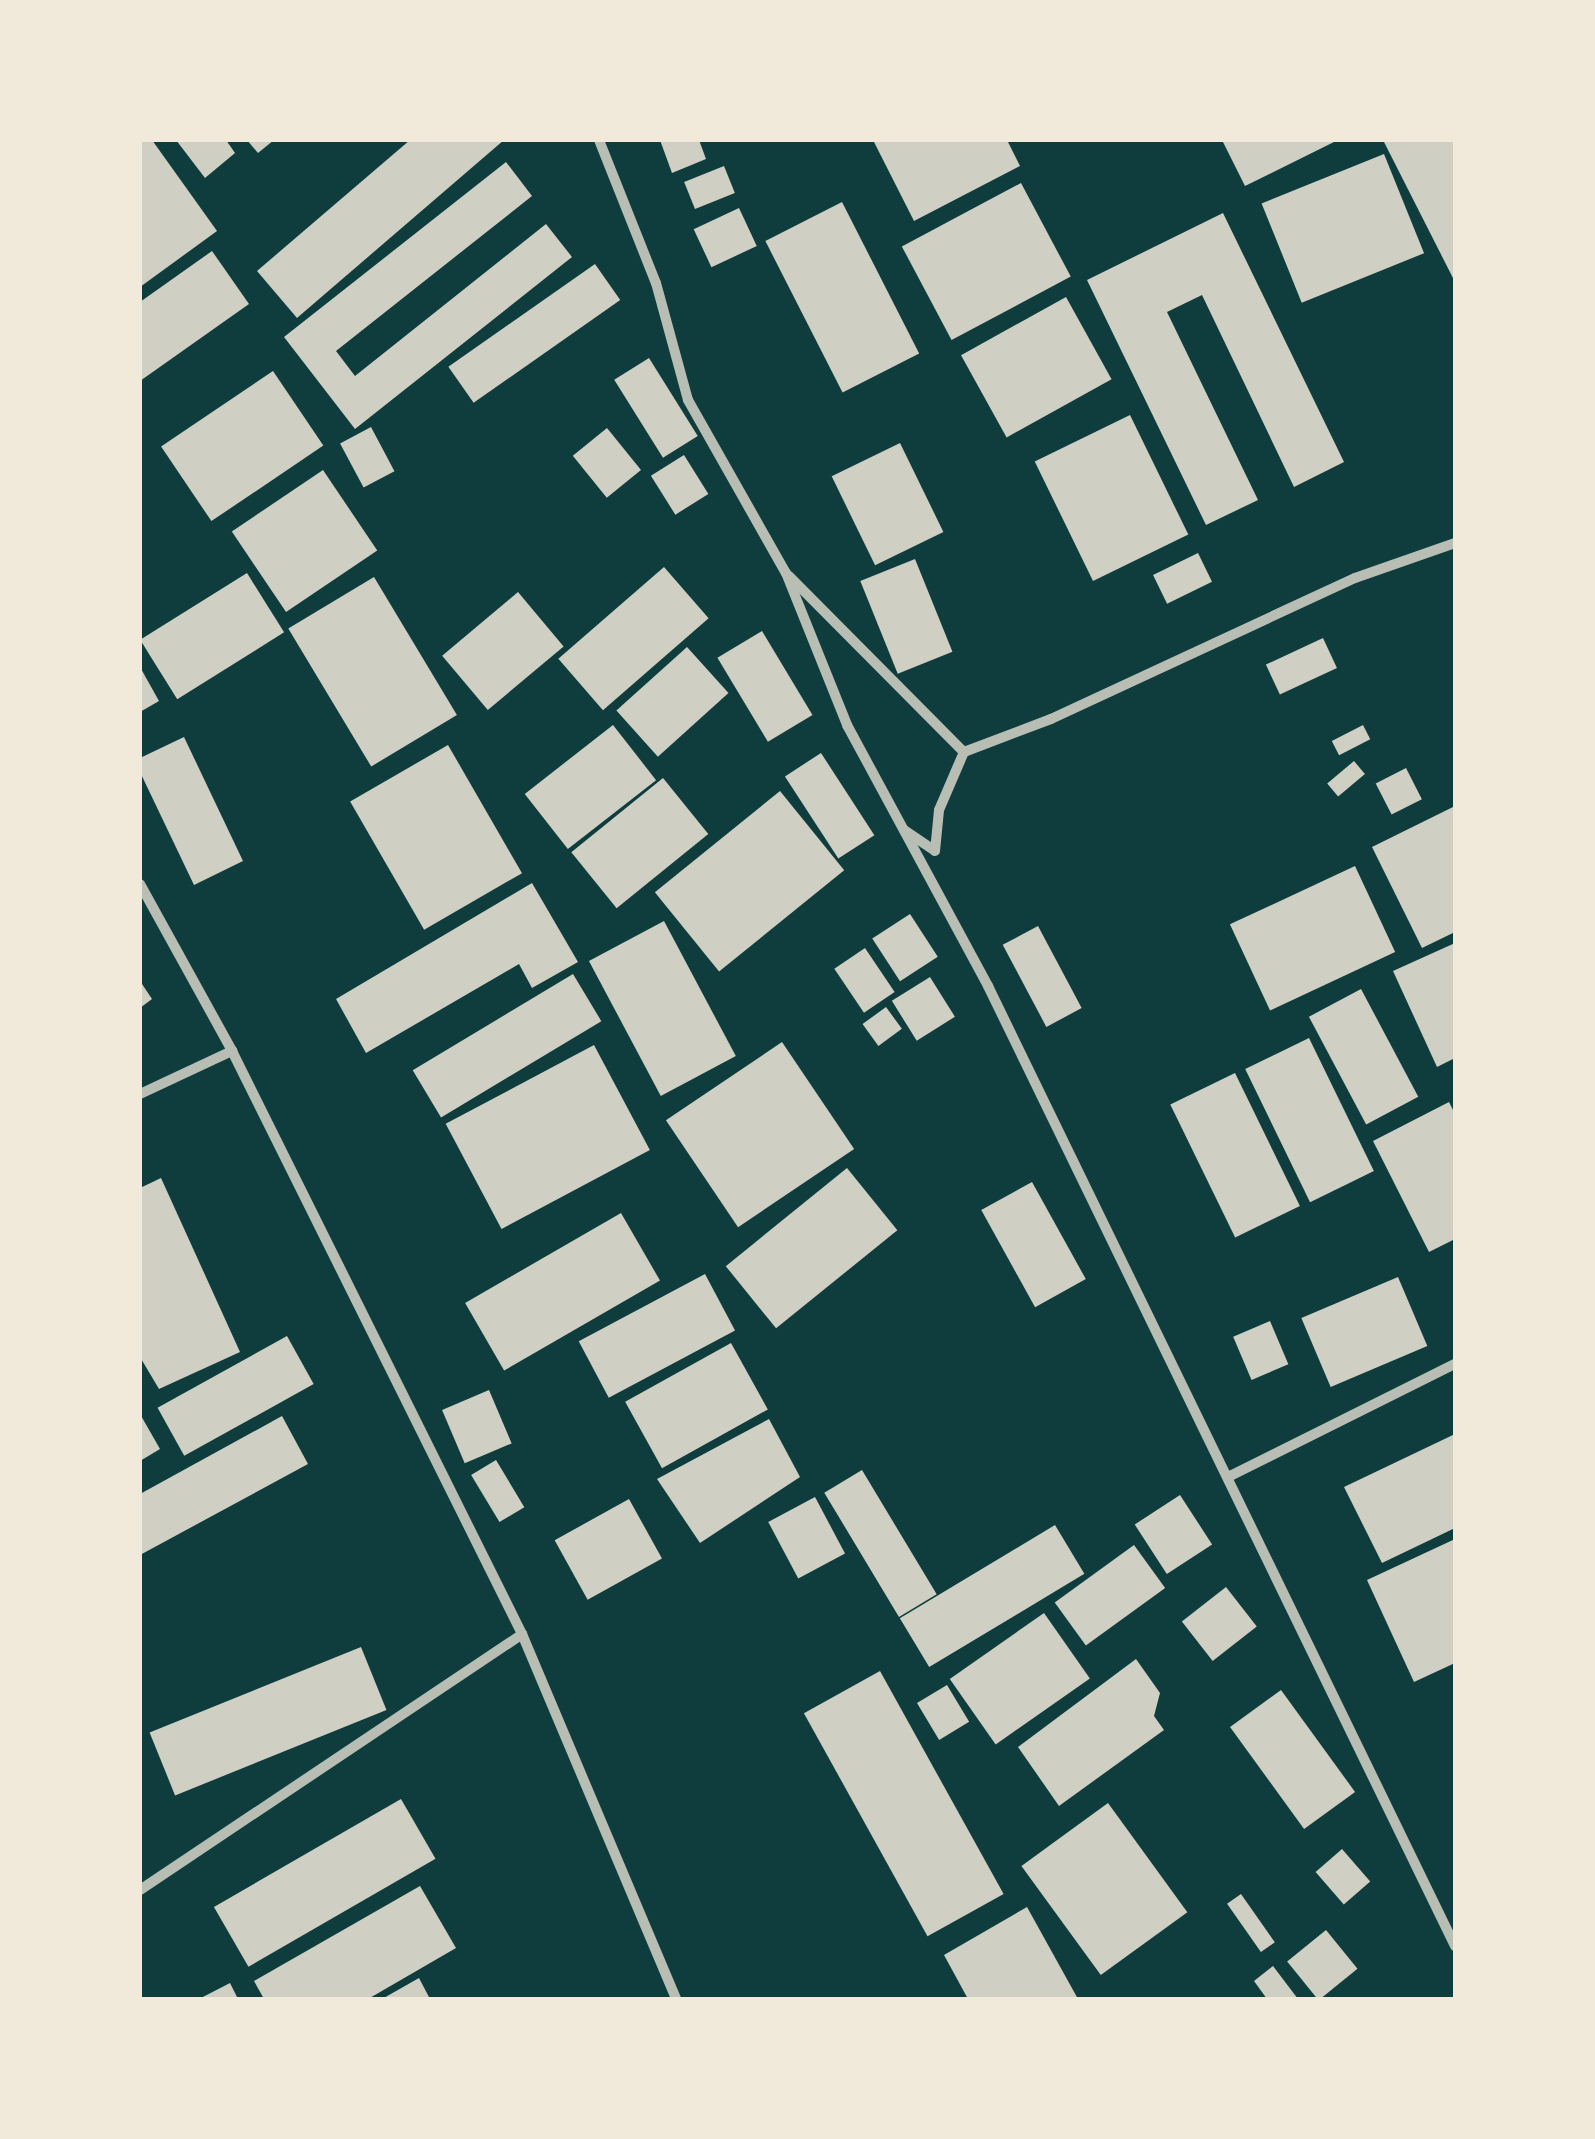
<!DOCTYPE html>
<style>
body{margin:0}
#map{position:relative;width:1595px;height:2139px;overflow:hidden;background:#0f3d3e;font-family:"DM Sans",sans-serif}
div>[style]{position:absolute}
.building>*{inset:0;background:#cfcfc3;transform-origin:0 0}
.minor>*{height:10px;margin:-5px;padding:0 5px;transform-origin:5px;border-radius:5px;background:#b8beb3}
span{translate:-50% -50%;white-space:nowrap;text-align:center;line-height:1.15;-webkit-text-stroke:10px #f1e9da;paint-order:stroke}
.frame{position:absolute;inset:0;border:142px solid #f1e9da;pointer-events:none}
</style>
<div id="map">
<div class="building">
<i style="clip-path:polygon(140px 140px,152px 140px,217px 231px,140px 287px)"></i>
<i style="clip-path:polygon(176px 140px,226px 140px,235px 153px,205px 178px)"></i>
<i style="clip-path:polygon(247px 140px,274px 140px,258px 153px)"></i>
<i style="clip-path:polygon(410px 140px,504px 140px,297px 318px,257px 271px)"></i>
<i style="clip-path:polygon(660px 140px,699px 140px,706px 159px,672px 173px)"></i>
<i style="clip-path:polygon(873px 140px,1007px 140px,1020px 166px,914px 221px)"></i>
<i style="clip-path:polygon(1222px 140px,1338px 140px,1245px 186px)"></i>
<i style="clip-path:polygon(1383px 140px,1455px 140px,1455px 282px)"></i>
<i style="left:1384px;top:154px;width:107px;height:132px;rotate:68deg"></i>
<i style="clip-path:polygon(506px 162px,532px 196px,336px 351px,355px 376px,546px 224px,572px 257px,355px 429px,284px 337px)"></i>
<i style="left:724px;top:166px;width:29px;height:43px;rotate:68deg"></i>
<i style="left:1021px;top:183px;width:106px;height:135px;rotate:62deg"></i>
<i style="left:842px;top:202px;width:170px;height:86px;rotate:63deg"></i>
<i style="left:739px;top:208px;width:42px;height:50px;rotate:65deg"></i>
<i style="clip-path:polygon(1223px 213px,1344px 462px,1294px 487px,1202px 295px,1167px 312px,1258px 500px,1206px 525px,1087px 280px)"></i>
<i style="clip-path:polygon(212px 251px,249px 304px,140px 381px,140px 302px)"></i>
<i style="left:595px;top:264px;width:44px;height:179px;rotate:55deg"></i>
<i style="left:1066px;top:297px;width:94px;height:120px;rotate:61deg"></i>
<i style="left:649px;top:358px;width:92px;height:41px;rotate:58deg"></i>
<i style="left:273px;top:371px;width:90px;height:135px;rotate:56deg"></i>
<i style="left:1130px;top:415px;width:133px;height:106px;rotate:64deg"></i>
<i style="left:371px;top:427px;width:50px;height:35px;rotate:62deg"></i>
<i style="left:607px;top:428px;width:54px;height:44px;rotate:51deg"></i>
<i style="left:900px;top:443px;width:99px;height:76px;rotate:64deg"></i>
<i style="left:684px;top:455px;width:46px;height:39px;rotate:58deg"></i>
<i style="left:323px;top:470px;width:97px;height:110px;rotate:56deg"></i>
<i style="left:1198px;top:553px;width:32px;height:50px;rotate:64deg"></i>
<i style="left:915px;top:559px;width:100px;height:59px;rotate:68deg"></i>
<i style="left:664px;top:567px;width:68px;height:140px;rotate:49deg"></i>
<i style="left:247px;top:573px;width:70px;height:126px;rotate:58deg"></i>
<i style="left:374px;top:577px;width:161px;height:100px;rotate:59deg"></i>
<i style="left:518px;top:592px;width:71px;height:99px;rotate:50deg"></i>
<i style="left:762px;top:631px;width:98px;height:52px;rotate:59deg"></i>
<i style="left:1323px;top:638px;width:33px;height:63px;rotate:65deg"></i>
<i style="left:687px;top:647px;width:62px;height:95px;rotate:48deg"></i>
<i style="clip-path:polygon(140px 667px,159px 701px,140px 712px)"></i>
<i style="left:613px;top:725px;width:70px;height:112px;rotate:52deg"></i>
<i style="left:1363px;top:725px;width:16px;height:35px;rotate:63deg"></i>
<i style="clip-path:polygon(184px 737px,243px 861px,194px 885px,140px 772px,140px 758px)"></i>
<i style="left:448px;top:745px;width:148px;height:113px;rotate:60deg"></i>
<i style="left:821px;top:753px;width:98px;height:43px;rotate:57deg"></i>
<i style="left:1354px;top:761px;width:17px;height:35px;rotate:50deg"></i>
<i style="left:1406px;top:768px;width:35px;height:34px;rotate:63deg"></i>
<i style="left:663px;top:778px;width:72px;height:118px;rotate:51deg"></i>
<i style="left:780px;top:791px;width:102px;height:161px;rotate:51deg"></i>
<i style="clip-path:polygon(1455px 806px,1455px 932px,1422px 948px,1372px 847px)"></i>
<i style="left:1355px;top:866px;width:95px;height:138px;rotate:65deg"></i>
<i style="clip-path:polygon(532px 883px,578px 962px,532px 988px,519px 964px,366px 1053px,336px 999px)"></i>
<i style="left:910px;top:914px;width:51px;height:45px;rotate:57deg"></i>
<i style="left:664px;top:921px;width:153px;height:85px;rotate:62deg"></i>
<i style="left:1038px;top:926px;width:93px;height:40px;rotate:62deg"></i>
<i style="clip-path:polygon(1455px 943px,1455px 1058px,1437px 1067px,1393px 971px)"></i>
<i style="left:865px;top:948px;width:53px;height:37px;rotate:56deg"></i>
<i style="left:573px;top:974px;width:55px;height:187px;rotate:59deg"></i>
<i style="left:930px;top:977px;width:47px;height:45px;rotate:58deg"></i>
<i style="clip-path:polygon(140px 981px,152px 999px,140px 1008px)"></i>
<i style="left:1361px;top:989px;width:122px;height:59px;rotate:62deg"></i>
<i style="left:886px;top:1007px;width:27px;height:29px;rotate:54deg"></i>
<i style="left:1309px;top:1038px;width:148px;height:71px;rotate:64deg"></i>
<i style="left:782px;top:1042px;width:129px;height:140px;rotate:56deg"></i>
<i style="left:594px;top:1045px;width:119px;height:168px;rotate:62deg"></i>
<i style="left:1235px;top:1073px;width:148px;height:72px;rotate:64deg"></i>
<i style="clip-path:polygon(1449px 1102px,1455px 1114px,1455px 1239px,1429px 1252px,1373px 1141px)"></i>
<i style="left:847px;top:1168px;width:80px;height:156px;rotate:51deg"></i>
<i style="clip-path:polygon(161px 1178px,240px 1352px,159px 1389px,140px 1357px,140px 1188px)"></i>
<i style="left:1032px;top:1182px;width:111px;height:58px;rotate:61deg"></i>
<i style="left:621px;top:1213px;width:78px;height:180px;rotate:60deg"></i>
<i style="left:705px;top:1274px;width:64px;height:143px;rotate:62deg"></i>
<i style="left:1398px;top:1277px;width:75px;height:105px;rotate:67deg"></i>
<i style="left:1270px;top:1321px;width:47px;height:40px;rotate:67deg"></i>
<i style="left:287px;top:1336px;width:55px;height:148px;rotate:61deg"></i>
<i style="left:731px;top:1343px;width:76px;height:121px;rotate:61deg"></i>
<i style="left:489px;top:1390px;width:58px;height:51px;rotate:67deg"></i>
<i style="clip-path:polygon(140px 1414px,160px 1449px,140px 1461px)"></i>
<i style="clip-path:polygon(282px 1416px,308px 1464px,140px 1555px,140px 1494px)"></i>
<i style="clip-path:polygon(769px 1419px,800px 1477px,700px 1543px,657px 1479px)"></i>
<i style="clip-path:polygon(1455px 1434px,1455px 1528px,1382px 1563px,1344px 1487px)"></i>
<i style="left:496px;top:1460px;width:55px;height:29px;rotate:59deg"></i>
<i style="left:862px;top:1470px;width:145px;height:44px;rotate:59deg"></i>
<i style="left:1180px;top:1495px;width:59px;height:54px;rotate:57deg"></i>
<i style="left:815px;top:1497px;width:64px;height:53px;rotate:62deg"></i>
<i style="left:629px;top:1499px;width:68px;height:85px;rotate:61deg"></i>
<i style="left:1055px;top:1525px;width:57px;height:181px;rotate:59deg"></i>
<i style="clip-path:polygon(1455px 1539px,1455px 1663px,1414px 1682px,1367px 1580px)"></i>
<i style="left:1134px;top:1545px;width:53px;height:98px;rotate:54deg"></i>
<i style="left:1226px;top:1587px;width:50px;height:56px;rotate:52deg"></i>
<i style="left:1044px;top:1613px;width:80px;height:115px;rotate:55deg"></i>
<i style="left:361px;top:1647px;width:68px;height:228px;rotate:68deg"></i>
<i style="clip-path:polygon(1136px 1659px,1160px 1693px,1154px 1716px,1164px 1730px,1059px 1806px,1018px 1747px)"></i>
<i style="left:880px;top:1671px;width:255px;height:87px;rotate:61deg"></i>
<i style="left:947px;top:1685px;width:43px;height:35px;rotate:59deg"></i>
<i style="left:1281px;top:1690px;width:126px;height:63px;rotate:54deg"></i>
<i style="left:401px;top:1799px;width:69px;height:216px;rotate:60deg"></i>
<i style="left:1108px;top:1803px;width:135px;height:107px;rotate:54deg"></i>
<i style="left:1342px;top:1849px;width:43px;height:35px;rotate:49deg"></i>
<i style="clip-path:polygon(420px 1886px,456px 1948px,368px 1999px,264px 1999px,254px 1981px)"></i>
<i style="left:1241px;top:1894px;width:59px;height:17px;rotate:55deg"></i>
<i style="clip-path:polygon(1027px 1907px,1078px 1999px,968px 1999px,944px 1955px)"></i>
<i style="left:1326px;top:1930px;width:50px;height:50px;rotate:51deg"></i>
<i style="clip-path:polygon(1273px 1966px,1298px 1999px,1267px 1999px,1254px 1981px)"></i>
<i style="clip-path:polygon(419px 1978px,430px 1999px,382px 1999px)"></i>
<i style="clip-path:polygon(230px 1983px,238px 1999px,199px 1999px)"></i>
</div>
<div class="minor">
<i style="left:599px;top:140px;width:154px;rotate:68.3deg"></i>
<i style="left:656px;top:283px;width:121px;rotate:74.7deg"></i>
<i style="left:688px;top:400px;width:199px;rotate:60.5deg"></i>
<i style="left:786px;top:573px;width:164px;rotate:68.1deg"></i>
<i style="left:847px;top:725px;width:297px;rotate:61.6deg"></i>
<i style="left:988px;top:986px;width:1068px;rotate:64.06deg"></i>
<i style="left:789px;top:576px;width:248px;rotate:45.2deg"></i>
<i style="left:904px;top:830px;width:37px;rotate:34deg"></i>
<i style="left:935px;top:851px;width:41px;rotate:-84.4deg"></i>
<i style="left:939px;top:810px;width:63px;rotate:-66.7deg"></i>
<i style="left:964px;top:752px;width:93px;rotate:-20.8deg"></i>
<i style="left:1051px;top:719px;width:335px;rotate:-24.9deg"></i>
<i style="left:1355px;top:578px;width:106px;rotate:-19.3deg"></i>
<i style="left:140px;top:884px;width:191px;rotate:61.1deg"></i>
<i style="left:232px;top:1051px;width:651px;rotate:63.55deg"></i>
<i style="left:522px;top:1634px;width:396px;rotate:67.1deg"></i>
<i style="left:140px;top:1094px;width:102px;rotate:-25.1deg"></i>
<i style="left:1230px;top:1476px;width:251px;rotate:-26.5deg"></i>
<i style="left:140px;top:1890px;width:460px;rotate:-33.8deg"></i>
</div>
<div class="frame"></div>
</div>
